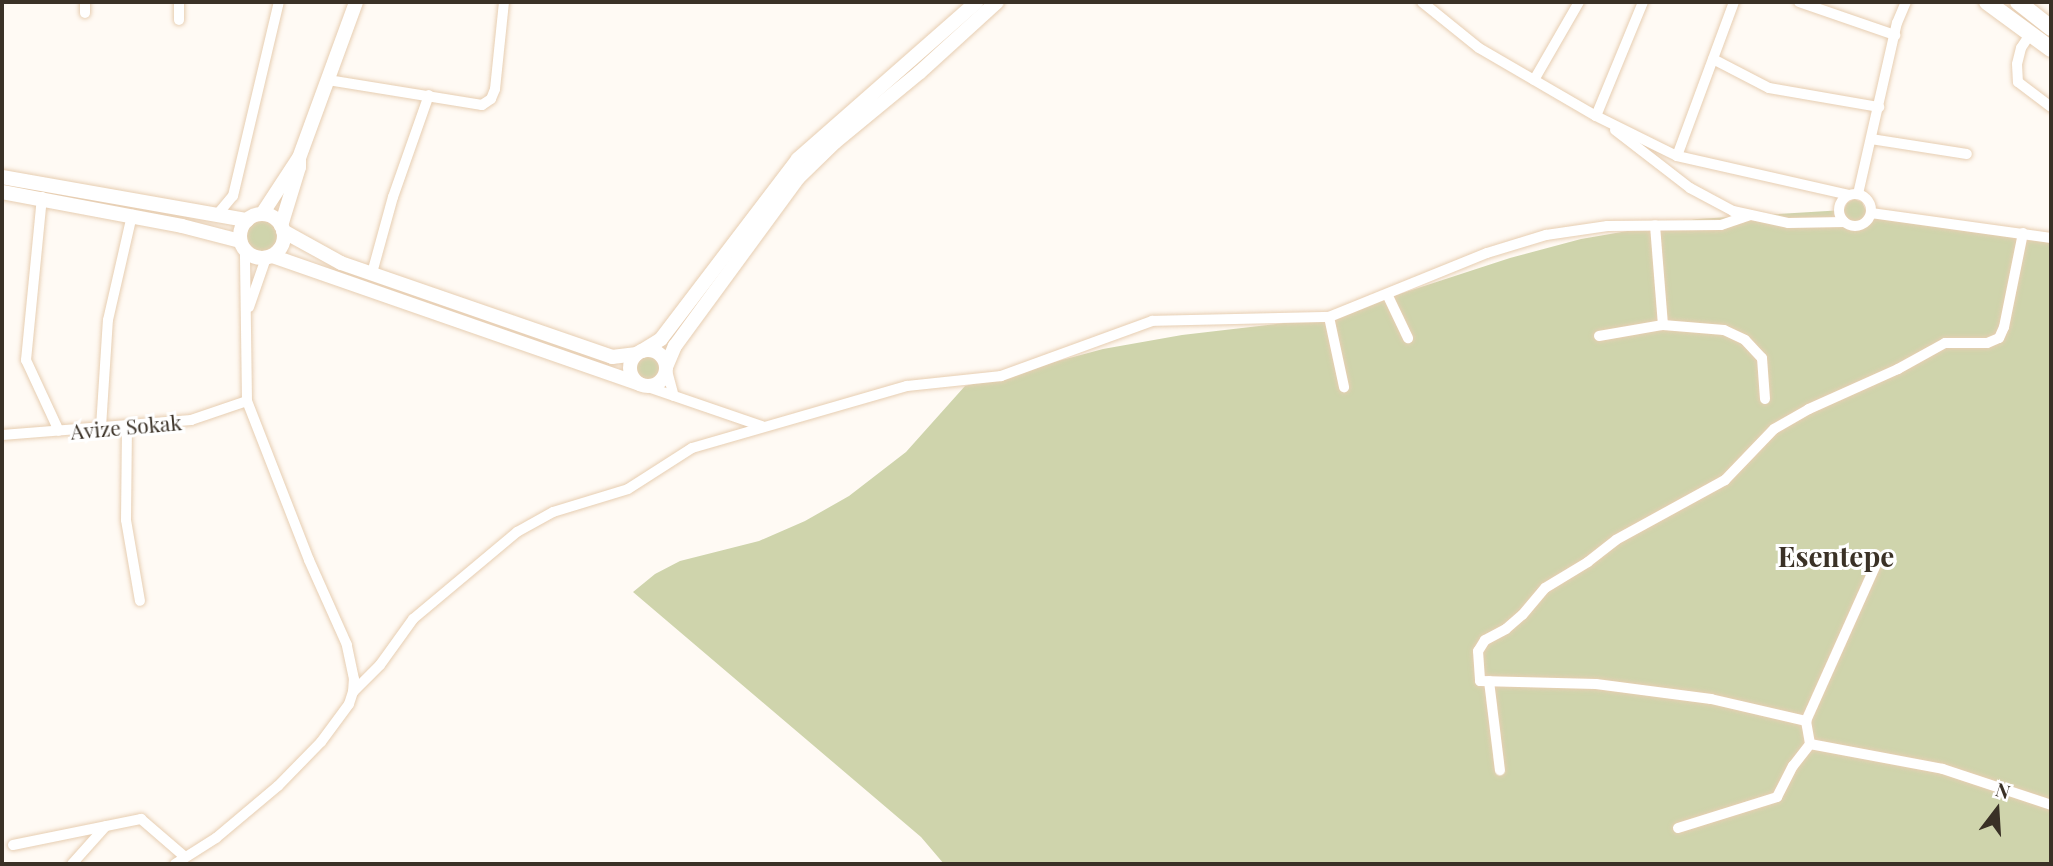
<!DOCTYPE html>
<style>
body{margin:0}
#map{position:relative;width:2053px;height:866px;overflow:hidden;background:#fffaf4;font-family:"Playfair Display",serif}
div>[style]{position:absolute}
.green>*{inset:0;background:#cfd4ac}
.round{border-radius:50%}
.roads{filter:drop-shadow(0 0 2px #e7ceb2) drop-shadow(0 0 2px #e7ceb2)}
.street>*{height:10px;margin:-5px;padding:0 5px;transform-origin:5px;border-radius:5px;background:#fff}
.street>.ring{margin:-5px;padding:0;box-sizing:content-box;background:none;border:10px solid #fff;border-radius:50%}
.secondary>*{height:14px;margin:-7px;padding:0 7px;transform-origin:7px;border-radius:7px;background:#fff}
.secondary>.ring{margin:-7px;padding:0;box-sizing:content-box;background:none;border:14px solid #fff;border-radius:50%}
.primary>*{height:16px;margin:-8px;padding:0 8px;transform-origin:8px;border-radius:8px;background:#fff}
span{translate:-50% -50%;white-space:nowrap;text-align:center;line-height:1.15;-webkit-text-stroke:6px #fff;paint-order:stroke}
.street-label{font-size:21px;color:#3a3126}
.district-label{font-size:28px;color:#3a3126;font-weight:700}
.frame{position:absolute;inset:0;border:4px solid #3a3126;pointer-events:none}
.north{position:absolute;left:1962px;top:775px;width:70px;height:70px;-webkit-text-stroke:5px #fff;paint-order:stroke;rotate:17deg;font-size:19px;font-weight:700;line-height:28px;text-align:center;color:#3a3126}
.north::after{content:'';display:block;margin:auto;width:24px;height:32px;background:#3a3126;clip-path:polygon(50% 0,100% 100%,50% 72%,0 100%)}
</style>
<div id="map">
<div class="green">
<i style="clip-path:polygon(1854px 199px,1862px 202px,1866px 211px,2051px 240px,2051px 864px,944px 864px,921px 837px,633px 592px,655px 574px,680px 561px,759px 541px,805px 521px,849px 496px,906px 452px,965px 386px,1103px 349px,1182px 335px,1284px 323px,1375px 302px,1510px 258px,1581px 239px,1697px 219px,1844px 210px,1847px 203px)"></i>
<i class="round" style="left:247px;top:221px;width:30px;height:30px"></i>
<i class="round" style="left:634px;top:354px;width:28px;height:28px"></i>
</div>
<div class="roads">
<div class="street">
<i style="left:1422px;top:2px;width:73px;rotate:38.9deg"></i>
<i style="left:1479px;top:48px;width:135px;rotate:30.2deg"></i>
<i style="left:1596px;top:116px;width:90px;rotate:26.3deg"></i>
<i style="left:1677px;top:156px;width:176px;rotate:12.8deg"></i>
<i style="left:1799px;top:2px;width:102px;rotate:19deg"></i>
<i style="left:85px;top:13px;width:11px;rotate:-90deg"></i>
<i style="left:179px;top:20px;width:18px;rotate:-90deg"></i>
<i style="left:2031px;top:33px;width:18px;rotate:124deg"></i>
<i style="left:2021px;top:48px;width:16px;rotate:104deg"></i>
<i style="left:2017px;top:64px;width:18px;rotate:87deg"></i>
<i style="left:2018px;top:82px;width:41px;rotate:37.1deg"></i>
<i style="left:1713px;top:59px;width:63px;rotate:27.4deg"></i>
<i style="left:1769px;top:88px;width:112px;rotate:9.8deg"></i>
<i style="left:328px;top:80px;width:156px;rotate:9.2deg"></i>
<i style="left:482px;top:105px;width:11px;rotate:-34deg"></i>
<i style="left:491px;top:99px;width:11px;rotate:-68deg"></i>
<i style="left:495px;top:89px;width:87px;rotate:-84.1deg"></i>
<i style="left:1534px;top:80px;width:90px;rotate:-60deg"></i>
<i style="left:1596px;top:116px;width:123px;rotate:-67.6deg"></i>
<i style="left:1615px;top:130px;width:95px;rotate:37.7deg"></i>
<i style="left:1690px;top:188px;width:49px;rotate:28.1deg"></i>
<i style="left:1733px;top:211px;width:56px;rotate:12.3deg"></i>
<i style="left:1788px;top:223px;width:56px;rotate:-1deg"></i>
<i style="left:1871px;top:139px;width:97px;rotate:8.9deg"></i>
<i style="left:1677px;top:156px;width:164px;rotate:-69.7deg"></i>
<i class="ring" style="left:1839px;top:194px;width:22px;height:22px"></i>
<i style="left:1858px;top:194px;width:175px;rotate:-77.2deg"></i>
<i style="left:1897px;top:23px;width:23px;rotate:-67deg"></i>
<i style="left:42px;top:197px;width:164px;rotate:95.6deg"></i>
<i style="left:26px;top:360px;width:78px;rotate:65.1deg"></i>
<i style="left:1871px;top:213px;width:182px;rotate:7.9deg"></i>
<i style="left:216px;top:216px;width:26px;rotate:-50deg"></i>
<i style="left:233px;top:196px;width:199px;rotate:-76.7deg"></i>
<i style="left:2023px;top:233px;width:96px;rotate:101.4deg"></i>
<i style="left:2004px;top:327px;width:12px;rotate:114deg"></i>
<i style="left:1999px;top:338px;width:13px;rotate:157deg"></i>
<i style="left:1987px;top:343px;width:42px;rotate:180deg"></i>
<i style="left:1945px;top:343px;width:54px;rotate:151deg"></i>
<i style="left:1898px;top:369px;width:98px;rotate:155.8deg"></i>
<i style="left:1809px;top:409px;width:40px;rotate:150.3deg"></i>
<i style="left:1774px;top:429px;width:71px;rotate:133.9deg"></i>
<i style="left:1725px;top:480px;width:124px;rotate:151.2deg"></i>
<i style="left:1616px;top:540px;width:36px;rotate:142deg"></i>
<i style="left:1588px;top:562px;width:50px;rotate:148.8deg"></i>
<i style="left:1545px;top:588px;width:35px;rotate:130deg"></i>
<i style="left:1522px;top:615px;width:21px;rotate:139deg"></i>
<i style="left:1506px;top:629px;width:24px;rotate:152deg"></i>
<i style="left:1485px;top:640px;width:13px;rotate:122deg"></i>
<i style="left:1478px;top:651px;width:30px;rotate:86deg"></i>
<i style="left:1480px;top:681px;width:116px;rotate:1.5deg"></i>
<i style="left:1596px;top:684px;width:116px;rotate:7.4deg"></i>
<i style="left:1711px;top:699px;width:98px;rotate:13deg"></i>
<i style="left:1806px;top:721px;width:23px;rotate:80deg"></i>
<i style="left:1810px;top:744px;width:135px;rotate:10.6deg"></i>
<i style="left:1943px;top:769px;width:114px;rotate:18.4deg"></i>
<i style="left:372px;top:273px;width:79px;rotate:-74.6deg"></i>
<i style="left:393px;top:197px;width:108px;rotate:-70.6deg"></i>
<i style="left:1387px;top:294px;width:49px;rotate:64.5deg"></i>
<i style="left:249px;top:307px;width:52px;rotate:-70.9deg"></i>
<i style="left:1329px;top:317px;width:72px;rotate:77.9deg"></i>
<i style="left:1663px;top:325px;width:61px;rotate:4.7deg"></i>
<i style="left:1724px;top:330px;width:23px;rotate:25deg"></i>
<i style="left:1745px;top:340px;width:25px;rotate:47deg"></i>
<i style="left:1762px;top:358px;width:41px;rotate:85.8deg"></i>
<i style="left:1599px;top:336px;width:65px;rotate:-9.8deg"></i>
<i style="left:1663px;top:325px;width:100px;rotate:-94.6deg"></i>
<i style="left:666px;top:367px;width:30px;rotate:75deg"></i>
<i style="left:645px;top:386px;width:124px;rotate:18.9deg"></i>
<i style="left:127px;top:425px;width:95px;rotate:90.6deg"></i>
<i style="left:126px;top:520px;width:82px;rotate:80.2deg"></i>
<i style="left:101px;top:427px;width:107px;rotate:-86.3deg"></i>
<i style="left:108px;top:320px;width:108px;rotate:-77.1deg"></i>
<i style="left:2px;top:435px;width:190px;rotate:-4.5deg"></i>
<i style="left:191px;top:420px;width:59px;rotate:-18.7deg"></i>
<i style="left:1489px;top:681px;width:90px;rotate:83deg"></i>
<i style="left:353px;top:692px;width:38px;rotate:-45deg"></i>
<i style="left:380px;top:665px;width:57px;rotate:-54.3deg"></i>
<i style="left:413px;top:619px;width:136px;rotate:-39.9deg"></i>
<i style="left:517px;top:532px;width:41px;rotate:-29.1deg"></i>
<i style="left:553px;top:512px;width:78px;rotate:-17deg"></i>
<i style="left:628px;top:489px;width:76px;rotate:-32.6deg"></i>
<i style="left:692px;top:448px;width:224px;rotate:-16.1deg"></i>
<i style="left:907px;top:386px;width:95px;rotate:-6.1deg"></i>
<i style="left:1001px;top:376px;width:161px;rotate:-20deg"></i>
<i style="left:1152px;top:321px;width:177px;rotate:-1.3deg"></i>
<i style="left:1329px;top:317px;width:170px;rotate:-22.1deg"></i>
<i style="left:1487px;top:253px;width:62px;rotate:-17deg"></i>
<i style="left:1546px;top:235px;width:62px;rotate:-8.4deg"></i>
<i style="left:1607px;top:226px;width:114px;rotate:-0.5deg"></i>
<i style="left:1721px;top:225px;width:31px;rotate:-19deg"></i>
<i style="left:1806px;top:721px;width:179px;rotate:-65.9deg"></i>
<i style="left:1678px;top:828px;width:104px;rotate:-17.4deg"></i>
<i style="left:1777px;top:797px;width:35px;rotate:-63deg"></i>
<i style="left:1793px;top:766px;width:28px;rotate:-52deg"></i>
<i style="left:13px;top:845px;width:131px;rotate:-11.5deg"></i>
<i style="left:141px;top:819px;width:58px;rotate:40.8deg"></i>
<i style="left:72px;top:864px;width:51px;rotate:-48.2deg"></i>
<i style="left:175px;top:864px;width:49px;rotate:-32.4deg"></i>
<i style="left:216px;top:838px;width:81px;rotate:-40deg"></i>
<i style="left:278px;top:786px;width:62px;rotate:-45.7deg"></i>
<i style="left:321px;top:742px;width:47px;rotate:-53.6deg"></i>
<i style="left:349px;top:704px;width:13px;rotate:-72deg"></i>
<i style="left:353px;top:692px;width:13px;rotate:-86deg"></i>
<i style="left:354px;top:679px;width:35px;rotate:-102deg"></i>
<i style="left:347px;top:645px;width:93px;rotate:-114.1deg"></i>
<i style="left:309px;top:560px;width:171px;rotate:-111.3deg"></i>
<i style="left:247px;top:401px;width:150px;rotate:-90.8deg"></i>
</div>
<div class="secondary">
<i style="left:2px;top:177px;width:249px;rotate:10deg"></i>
<i style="left:2px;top:192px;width:183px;rotate:10.7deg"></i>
<i style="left:182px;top:226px;width:60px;rotate:14.5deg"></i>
<i style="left:262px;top:214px;width:66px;rotate:-56.8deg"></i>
<i class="ring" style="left:240px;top:214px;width:30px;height:30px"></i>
<i style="left:281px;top:226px;width:62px;rotate:-73deg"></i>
<i style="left:299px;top:167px;width:9px;rotate:-90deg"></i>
<i style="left:299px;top:158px;width:166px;rotate:-69.9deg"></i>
<i style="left:283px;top:231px;width:66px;rotate:28.9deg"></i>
<i style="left:341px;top:263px;width:287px;rotate:19.1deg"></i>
<i style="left:612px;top:357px;width:25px;rotate:-7deg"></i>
<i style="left:272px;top:256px;width:390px;rotate:19.2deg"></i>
<i class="ring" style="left:630px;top:350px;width:22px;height:22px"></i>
<i style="left:642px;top:351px;width:22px;rotate:-32deg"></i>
<i style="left:661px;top:339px;width:226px;rotate:-52.7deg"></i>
<i style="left:798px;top:159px;width:238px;rotate:-41.3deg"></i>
<i style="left:666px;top:367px;width:23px;rotate:-67deg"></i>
<i style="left:675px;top:346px;width:208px;rotate:-53.8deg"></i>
<i style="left:798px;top:178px;width:52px;rotate:-44.2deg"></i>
<i style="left:835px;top:142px;width:110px;rotate:-39.5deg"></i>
<i style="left:920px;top:72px;width:104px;rotate:-42.3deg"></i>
</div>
<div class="primary">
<i style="left:1987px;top:2px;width:79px;rotate:36.3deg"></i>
<i style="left:2018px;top:2px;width:42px;rotate:38.2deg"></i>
</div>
</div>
<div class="street-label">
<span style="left:126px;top:426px;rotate:-5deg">Avize Sokak</span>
</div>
<div class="district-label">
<span style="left:1836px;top:556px">Esentepe</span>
</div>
<div class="frame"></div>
<div class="north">N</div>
</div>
